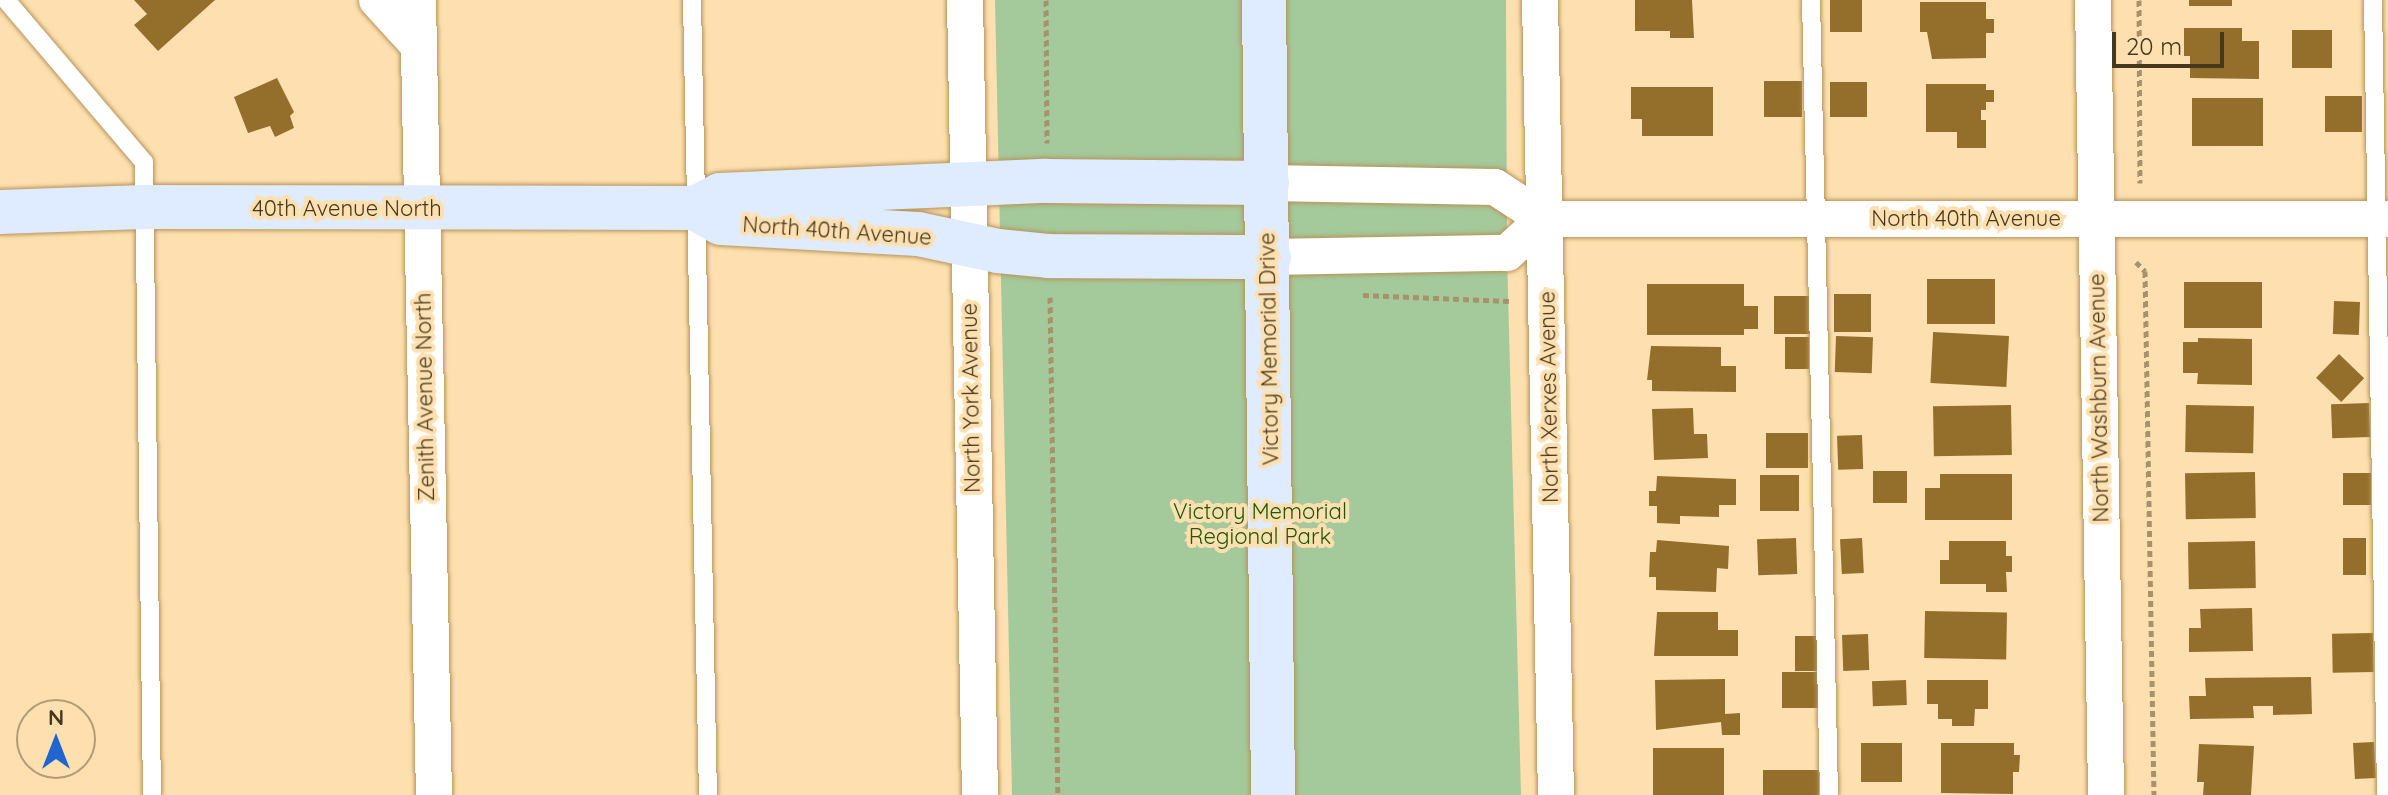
<!DOCTYPE html>
<style>
body{margin:0}
#map{position:relative;width:2388px;height:795px;overflow:hidden;background:#fee0b0;font-family:Quicksand,sans-serif}
div>[style]{position:absolute}
.green>*{inset:0;background:#a4c99b}
.building>*{inset:0;background:#946f2c;transform-origin:0 0}
.path>*{height:5px;margin-top:-2.5px;transform-origin:0;background:repeating-linear-gradient(90deg,#a8926c 0 6px,transparent 0 10px)}
.roads{filter:drop-shadow(0 0 2px #b79459) drop-shadow(0 0 2px #b79459)}
.lane>*{height:18px;margin:-9px;padding:0 9px;transform-origin:9px;border-radius:9px;background:#fff}
.street>*{height:36px;margin:-18px;padding:0 18px;transform-origin:18px;border-radius:18px;background:#fff}
.secondary>*{height:44px;margin:-22px;padding:0 22px;transform-origin:22px;border-radius:22px;background:#dfebff}
span{translate:-50% -50%;white-space:nowrap;text-align:center;line-height:1.15;-webkit-text-stroke:8px #fee0b0;paint-order:stroke}
.street-label{font-size:22px;color:#46381e}
.park-label{font-size:22px;color:#1c5907}
.north{position:absolute;left:16px;top:699px;width:80px;height:80px;box-sizing:border-box;background:#fee0b0;border:2px solid #b49d76;border-radius:50%;rotate:0deg;font-size:22px;font-weight:700;line-height:32px;text-align:center;color:#46381e}
.north::after{content:'';display:block;margin:auto;width:28px;height:36px;background:#2064cf;clip-path:polygon(50% 0,100% 100%,50% 72%,0 100%)}
.scale{position:absolute;left:2112px;top:32px;width:112px;height:36px;box-sizing:border-box;border:4px solid #46381e;border-top:0;padding-left:10px;font-size:24px;line-height:28px;white-space:nowrap;color:#46381e;-webkit-text-stroke:6px #fee0b0;paint-order:stroke}
</style>
<div id="map">
<div class="green">
<i style="clip-path:polygon(995px 0,1506px 0,1507px 253px,1521px 795px,1012px 795px)"></i>
</div>
<div class="building">
<i style="clip-path:polygon(134px 0,215px 0,158px 51px,134px 25px,147px 14px)"></i>
<i style="clip-path:polygon(1635px 0,1692px 0,1694px 38px,1670px 38px,1670px 31px,1635px 31px)"></i>
<i style="left:1830px;top:0;width:32px;height:32px"></i>
<i style="left:2189px;top:0;width:43px;height:6px"></i>
<i style="clip-path:polygon(1920px 2px,1986px 2px,1986px 19px,1994px 19px,1994px 33px,1986px 33px,1986px 58px,1932px 59px,1927px 32px,1920px 32px)"></i>
<i style="clip-path:polygon(2184px 28px,2242px 28px,2242px 41px,2259px 41px,2259px 79px,2190px 78px,2190px 56px,2184px 56px)"></i>
<i style="left:2292px;top:30px;width:40px;height:38px"></i>
<i style="clip-path:polygon(277px 78px,294px 112px,290px 116px,294px 128px,275px 137px,270px 126px,248px 133px,234px 97px)"></i>
<i style="left:1764px;top:81px;width:38px;height:36px"></i>
<i style="left:1830px;top:82px;width:37px;height:35px"></i>
<i style="clip-path:polygon(1926px 84px,1986px 84px,1986px 90px,1994px 90px,1994px 102px,1986px 102px,1986px 110px,1981px 110px,1981px 120px,1986px 120px,1986px 148px,1957px 148px,1957px 132px,1926px 132px)"></i>
<i style="clip-path:polygon(1631px 87px,1713px 87px,1713px 136px,1642px 136px,1642px 119px,1631px 119px)"></i>
<i style="left:2325px;top:96px;width:37px;height:36px"></i>
<i style="left:2192px;top:98px;width:71px;height:48px"></i>
<i style="left:1927px;top:279px;width:68px;height:45px"></i>
<i style="left:2184px;top:282px;width:78px;height:46px"></i>
<i style="clip-path:polygon(1647px 284px,1744px 284px,1744px 306px,1758px 306px,1758px 329px,1744px 329px,1744px 335px,1647px 335px)"></i>
<i style="left:1834px;top:294px;width:37px;height:38px"></i>
<i style="left:1774px;top:296px;width:37px;height:38px"></i>
<i style="left:2334px;top:301px;width:26px;height:33px;rotate:2deg"></i>
<i style="left:1836px;top:336px;width:37px;height:36px;rotate:2deg"></i>
<i style="left:2009px;top:336px;width:51px;height:76px;rotate:93deg"></i>
<i style="left:1785px;top:337px;width:24px;height:32px"></i>
<i style="clip-path:polygon(2198px 338px,2252px 339px,2252px 385px,2197px 384px,2198px 373px,2183px 373px,2183px 342px,2198px 342px)"></i>
<i style="clip-path:polygon(1651px 346px,1721px 347px,1721px 366px,1736px 366px,1736px 392px,1652px 391px,1652px 380px,1647px 380px)"></i>
<i style="left:2339px;top:354px;width:35px;height:33px;rotate:44deg"></i>
<i style="left:2369px;top:403px;width:34px;height:38px;rotate:88deg"></i>
<i style="left:2011px;top:405px;width:50px;height:78px;rotate:89deg"></i>
<i style="left:2186px;top:405px;width:68px;height:47px;rotate:1deg"></i>
<i style="clip-path:polygon(1693px 408px,1694px 434px,1707px 434px,1708px 458px,1654px 460px,1652px 409px)"></i>
<i style="left:1766px;top:433px;width:42px;height:35px"></i>
<i style="left:1862px;top:435px;width:34px;height:25px;rotate:88deg"></i>
<i style="left:1873px;top:471px;width:34px;height:32px"></i>
<i style="left:2255px;top:472px;width:46px;height:70px;rotate:89deg"></i>
<i style="left:2343px;top:473px;width:28px;height:32px"></i>
<i style="clip-path:polygon(1940px 474px,2012px 474px,2012px 520px,1925px 520px,1925px 488px,1940px 488px)"></i>
<i style="left:1760px;top:475px;width:39px;height:36px"></i>
<i style="clip-path:polygon(1657px 476px,1736px 479px,1736px 505px,1719px 505px,1719px 517px,1680px 516px,1680px 524px,1657px 523px,1657px 506px,1649px 506px,1649px 491px,1656px 491px)"></i>
<i style="left:1796px;top:538px;width:36px;height:39px;rotate:88deg"></i>
<i style="left:1862px;top:538px;width:35px;height:22px;rotate:87deg"></i>
<i style="left:2343px;top:538px;width:23px;height:37px"></i>
<i style="clip-path:polygon(1657px 540px,1729px 546px,1728px 569px,1717px 568px,1716px 592px,1656px 590px,1656px 577px,1649px 577px,1650px 552px,1656px 552px)"></i>
<i style="clip-path:polygon(1949px 541px,2006px 541px,2006px 556px,2012px 556px,2012px 572px,2006px 572px,2007px 592px,1986px 592px,1986px 584px,1940px 584px,1940px 560px,1949px 560px)"></i>
<i style="left:2255px;top:541px;width:47px;height:67px;rotate:89deg"></i>
<i style="clip-path:polygon(2252px 608px,2253px 651px,2189px 652px,2189px 628px,2201px 628px,2200px 609px)"></i>
<i style="left:1925px;top:611px;width:82px;height:47px;rotate:1deg"></i>
<i style="clip-path:polygon(1657px 612px,1718px 612px,1718px 630px,1738px 630px,1738px 656px,1654px 656px)"></i>
<i style="left:2373px;top:633px;width:39px;height:41px;rotate:89deg"></i>
<i style="left:1868px;top:634px;width:36px;height:26px;rotate:88deg"></i>
<i style="left:1795px;top:636px;width:23px;height:35px"></i>
<i style="left:1818px;top:672px;width:36px;height:36px;rotate:90deg"></i>
<i style="clip-path:polygon(2311px 677px,2312px 714px,2273px 715px,2273px 706px,2253px 706px,2254px 718px,2190px 719px,2189px 696px,2206px 696px,2205px 678px)"></i>
<i style="clip-path:polygon(1725px 679px,1725px 714px,1740px 713px,1740px 735px,1722px 735px,1721px 722px,1656px 730px,1655px 680px)"></i>
<i style="left:1906px;top:680px;width:25px;height:34px;rotate:88deg"></i>
<i style="clip-path:polygon(1927px 680px,1988px 680px,1988px 709px,1975px 709px,1974px 726px,1952px 726px,1952px 719px,1938px 719px,1938px 704px,1927px 704px)"></i>
<i style="left:2374px;top:742px;width:36px;height:21px;rotate:87deg"></i>
<i style="left:1861px;top:743px;width:41px;height:39px"></i>
<i style="clip-path:polygon(1941px 743px,2014px 743px,2014px 755px,2020px 755px,2019px 772px,2013px 772px,2013px 794px,1941px 793px)"></i>
<i style="clip-path:polygon(2199px 744px,2254px 746px,2251px 795px,2203px 795px,2204px 782px,2197px 782px)"></i>
<i style="left:1653px;top:748px;width:71px;height:47px"></i>
<i style="left:1763px;top:770px;width:56px;height:25px"></i>
</div>
<div class="path">
<i style="left:1046px;top:0;width:143px;rotate:89.6deg"></i>
<i style="left:2139px;top:0;width:183px;rotate:89.7deg"></i>
<i style="left:2136px;top:262px;width:13px;rotate:45deg"></i>
<i style="left:2145px;top:271px;width:524px;rotate:89.02deg"></i>
<i style="left:1363px;top:295px;width:146px;rotate:2.4deg"></i>
<i style="left:1050px;top:297px;width:498px;rotate:89.1deg"></i>
</div>
<div class="roads">
<div class="lane">
<i style="left:6px;top:0;width:213px;rotate:49.6deg"></i>
<i style="left:144px;top:162px;width:633px;rotate:89.28deg"></i>
<i style="left:692px;top:0;width:795px;rotate:88.85deg"></i>
<i style="left:1811px;top:0;width:795px;rotate:88.7deg"></i>
<i style="left:2373px;top:0;width:795px;rotate:89.06deg"></i>
</div>
<div class="street">
<i style="left:377px;top:0;width:62px;rotate:47.6deg"></i>
<i style="left:418px;top:0;width:795px;rotate:88.85deg"></i>
<i style="left:965px;top:0;width:795px;rotate:88.92deg"></i>
<i style="left:1540px;top:0;width:795px;rotate:88.85deg"></i>
<i style="left:2093px;top:0;width:795px;rotate:89.06deg"></i>
<i style="left:1267px;top:183px;width:228px;rotate:1deg"></i>
<i style="left:1495px;top:187px;width:59px;rotate:33.1deg"></i>
<i style="left:1544px;top:219px;width:844px"></i>
<i style="left:1269px;top:257px;width:238px;rotate:-1deg"></i>
<i style="left:1507px;top:253px;width:50px;rotate:-42.6deg"></i>
</div>
<div class="secondary">
<i style="left:1264px;top:0;width:795px;rotate:89.35deg"></i>
<i style="left:695px;top:208px;width:30px;rotate:30deg"></i>
<i style="left:721px;top:223px;width:197px;rotate:3.2deg"></i>
<i style="left:918px;top:234px;width:82px;rotate:12deg"></i>
<i style="left:998px;top:251px;width:50px;rotate:5.7deg"></i>
<i style="left:1048px;top:256px;width:221px;rotate:0.3deg"></i>
<i style="left:0;top:212px;width:143px;rotate:-2deg"></i>
<i style="left:143px;top:207px;width:552px;rotate:0.1deg"></i>
<i style="left:695px;top:208px;width:28px;rotate:-27deg"></i>
<i style="left:720px;top:195px;width:326px;rotate:-2.5deg"></i>
<i style="left:1046px;top:181px;width:221px;rotate:0.5deg"></i>
</div>
</div>
<div class="street-label">
<span style="left:347px;top:209px">40th Avenue North</span>
<span style="left:1966px;top:219px">North 40th Avenue</span>
<span style="left:837px;top:231px;rotate:4deg">North 40th Avenue</span>
<span style="left:1269px;top:349px;rotate:-91deg">Victory Memorial Drive</span>
<span style="left:425px;top:397px;rotate:-91deg">Zenith Avenue North</span>
<span style="left:1549px;top:397px;rotate:-91deg">North Xerxes Avenue</span>
<span style="left:971px;top:398px;rotate:-91deg">North York Avenue</span>
<span style="left:2099px;top:398px;rotate:-91deg">North Washburn Avenue</span>
</div>
<div class="park-label">
<span style="left:1260px;top:524px">Victory Memorial<br>Regional Park</span>
</div>
<div class="north">N</div>
<div class="scale">20 m</div>
</div>
